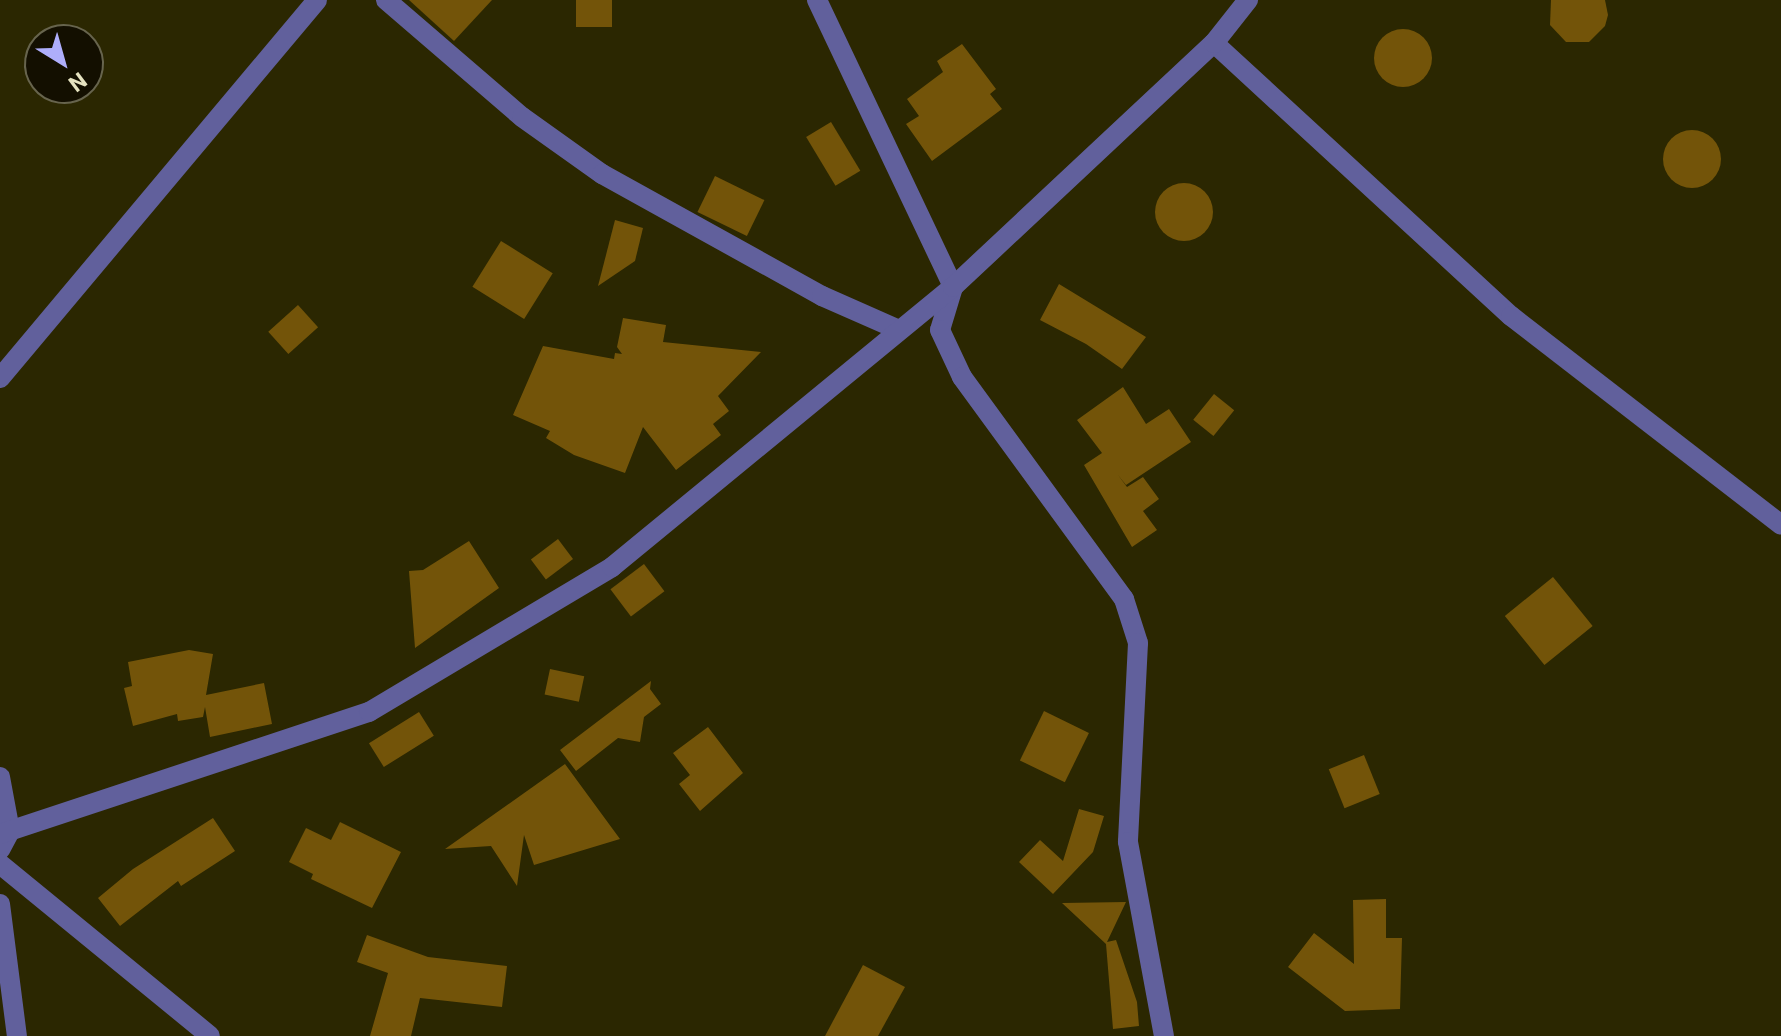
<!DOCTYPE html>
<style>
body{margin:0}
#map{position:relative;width:1781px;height:1036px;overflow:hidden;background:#2b2701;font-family:Roboto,sans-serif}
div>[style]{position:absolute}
.building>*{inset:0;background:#735409;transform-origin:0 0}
.round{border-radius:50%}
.minor>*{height:20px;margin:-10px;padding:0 10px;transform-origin:10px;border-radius:10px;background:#61609c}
span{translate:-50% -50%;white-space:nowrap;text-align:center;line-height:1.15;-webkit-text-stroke:6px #130f00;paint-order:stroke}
.north{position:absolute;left:24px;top:24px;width:80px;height:80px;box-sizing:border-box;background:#130f00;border:2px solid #67644d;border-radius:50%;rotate:143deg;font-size:22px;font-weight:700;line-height:32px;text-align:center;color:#e6e3c0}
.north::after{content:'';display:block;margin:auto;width:28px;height:36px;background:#aeaefb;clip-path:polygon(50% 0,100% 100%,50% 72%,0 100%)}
</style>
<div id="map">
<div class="building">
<i style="clip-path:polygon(409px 0,492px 0,454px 41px)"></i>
<i style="left:576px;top:0;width:36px;height:27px"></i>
<i style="clip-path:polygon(1551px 0,1605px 0,1608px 15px,1605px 26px,1589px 42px,1566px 42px,1550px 25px)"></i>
<i class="round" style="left:1374px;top:29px;width:58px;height:58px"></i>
<i style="clip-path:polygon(962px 44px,996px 89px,990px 94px,1002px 109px,932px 161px,906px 124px,919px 116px,907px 99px,943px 72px,937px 61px)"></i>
<i style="left:831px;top:122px;width:57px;height:29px;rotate:59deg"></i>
<i class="round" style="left:1663px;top:130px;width:58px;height:58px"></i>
<i style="left:715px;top:176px;width:55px;height:40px;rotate:26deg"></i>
<i class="round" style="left:1155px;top:183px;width:58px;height:58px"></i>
<i style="clip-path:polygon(615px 220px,643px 228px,635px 261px,598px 286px)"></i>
<i style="left:501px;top:241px;width:61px;height:54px;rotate:32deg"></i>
<i style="clip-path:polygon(1059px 284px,1146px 337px,1122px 369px,1086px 344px,1040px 320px)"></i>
<i style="left:298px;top:305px;width:30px;height:40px;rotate:48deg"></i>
<i style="clip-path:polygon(623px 318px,666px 325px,663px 342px,761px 352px,718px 396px,729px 411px,713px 424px,721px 435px,676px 470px,643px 427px,625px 473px,574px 455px,546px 438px,550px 431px,513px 415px,543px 346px,614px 359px,615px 353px,622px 354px,617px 347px)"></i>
<i style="clip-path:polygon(1123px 387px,1146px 424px,1169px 409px,1191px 442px,1126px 485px,1118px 475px,1127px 487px,1143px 477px,1159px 499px,1143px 511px,1157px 530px,1132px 547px,1084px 465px,1102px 453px,1077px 420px)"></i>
<i style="left:1214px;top:394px;width:26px;height:33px;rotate:39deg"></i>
<i style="left:558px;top:539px;width:25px;height:34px;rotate:53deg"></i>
<i style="clip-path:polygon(469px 541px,499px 588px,415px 648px,409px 571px,423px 570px)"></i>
<i style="left:644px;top:564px;width:34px;height:42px;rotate:53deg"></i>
<i style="left:1553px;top:577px;width:63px;height:62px;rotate:51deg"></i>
<i style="clip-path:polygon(189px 650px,213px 654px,206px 695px,264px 683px,272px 724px,210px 737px,205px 707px,203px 717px,178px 721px,177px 714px,133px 726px,124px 688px,132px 686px,128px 662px)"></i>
<i style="left:550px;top:669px;width:35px;height:26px;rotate:12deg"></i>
<i style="clip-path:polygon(651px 681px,650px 689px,661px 704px,644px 717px,640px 742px,618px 738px,576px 771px,560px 750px)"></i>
<i style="left:1044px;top:711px;width:50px;height:55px;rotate:26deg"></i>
<i style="left:419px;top:712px;width:28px;height:59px;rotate:58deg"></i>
<i style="clip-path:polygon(708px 727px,743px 773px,700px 811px,679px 784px,690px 775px,673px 753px)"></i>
<i style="left:1364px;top:755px;width:42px;height:38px;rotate:68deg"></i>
<i style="clip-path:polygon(565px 764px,620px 839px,534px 865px,524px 835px,517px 886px,491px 846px,445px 849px)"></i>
<i style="clip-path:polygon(1079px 809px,1104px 816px,1093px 852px,1053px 894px,1019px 862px,1040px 840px,1063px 861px)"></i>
<i style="clip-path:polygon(213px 818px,235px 851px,181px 886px,178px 881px,120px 926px,98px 898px,133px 869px)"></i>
<i style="clip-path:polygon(340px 822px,401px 852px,372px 908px,311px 879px,313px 874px,289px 862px,306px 828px,331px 840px)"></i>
<i style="clip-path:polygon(1386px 899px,1386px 938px,1402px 938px,1400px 1009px,1345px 1011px,1288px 967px,1314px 933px,1354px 964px,1353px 900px)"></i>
<i style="clip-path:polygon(1126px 902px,1107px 942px,1116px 940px,1137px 1002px,1139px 1026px,1113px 1029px,1106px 944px,1062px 903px)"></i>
<i style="clip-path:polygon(367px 935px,428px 957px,507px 966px,502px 1007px,420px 998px,411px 1036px,370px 1036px,388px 973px,357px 962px)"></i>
<i style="clip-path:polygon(863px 965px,905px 987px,878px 1036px,825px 1036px)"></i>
</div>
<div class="minor">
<i style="left:386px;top:0;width:179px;rotate:40.7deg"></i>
<i style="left:522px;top:117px;width:98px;rotate:35.5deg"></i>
<i style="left:602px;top:174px;width:252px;rotate:29deg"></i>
<i style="left:822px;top:296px;width:84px;rotate:23.8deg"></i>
<i style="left:817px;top:0;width:318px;rotate:64.6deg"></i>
<i style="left:953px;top:287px;width:45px;rotate:106.8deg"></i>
<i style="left:940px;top:330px;width:52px;rotate:64.9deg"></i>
<i style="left:962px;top:377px;width:275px;rotate:53.9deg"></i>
<i style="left:1124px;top:599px;width:46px;rotate:72.3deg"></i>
<i style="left:1138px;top:643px;width:199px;rotate:92.9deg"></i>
<i style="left:1128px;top:842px;width:197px;rotate:79.5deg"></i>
<i style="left:1214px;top:43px;width:403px;rotate:42.6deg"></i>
<i style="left:1511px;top:316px;width:341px;rotate:37.7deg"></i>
<i style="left:0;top:378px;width:493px;rotate:-50deg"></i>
<i style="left:0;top:777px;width:55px;rotate:79.5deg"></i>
<i style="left:10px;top:831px;width:21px;rotate:118deg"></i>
<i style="left:0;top:834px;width:389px;rotate:-18.3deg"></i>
<i style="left:369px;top:712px;width:283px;rotate:-30.8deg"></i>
<i style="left:612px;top:567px;width:441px;rotate:-39.4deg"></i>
<i style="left:953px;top:287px;width:357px;rotate:-43.1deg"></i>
<i style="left:1214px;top:43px;width:55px;rotate:-51.7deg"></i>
<i style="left:0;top:864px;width:271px;rotate:39.3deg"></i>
<i style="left:0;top:904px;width:133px;rotate:82.7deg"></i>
</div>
<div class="north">N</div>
</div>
